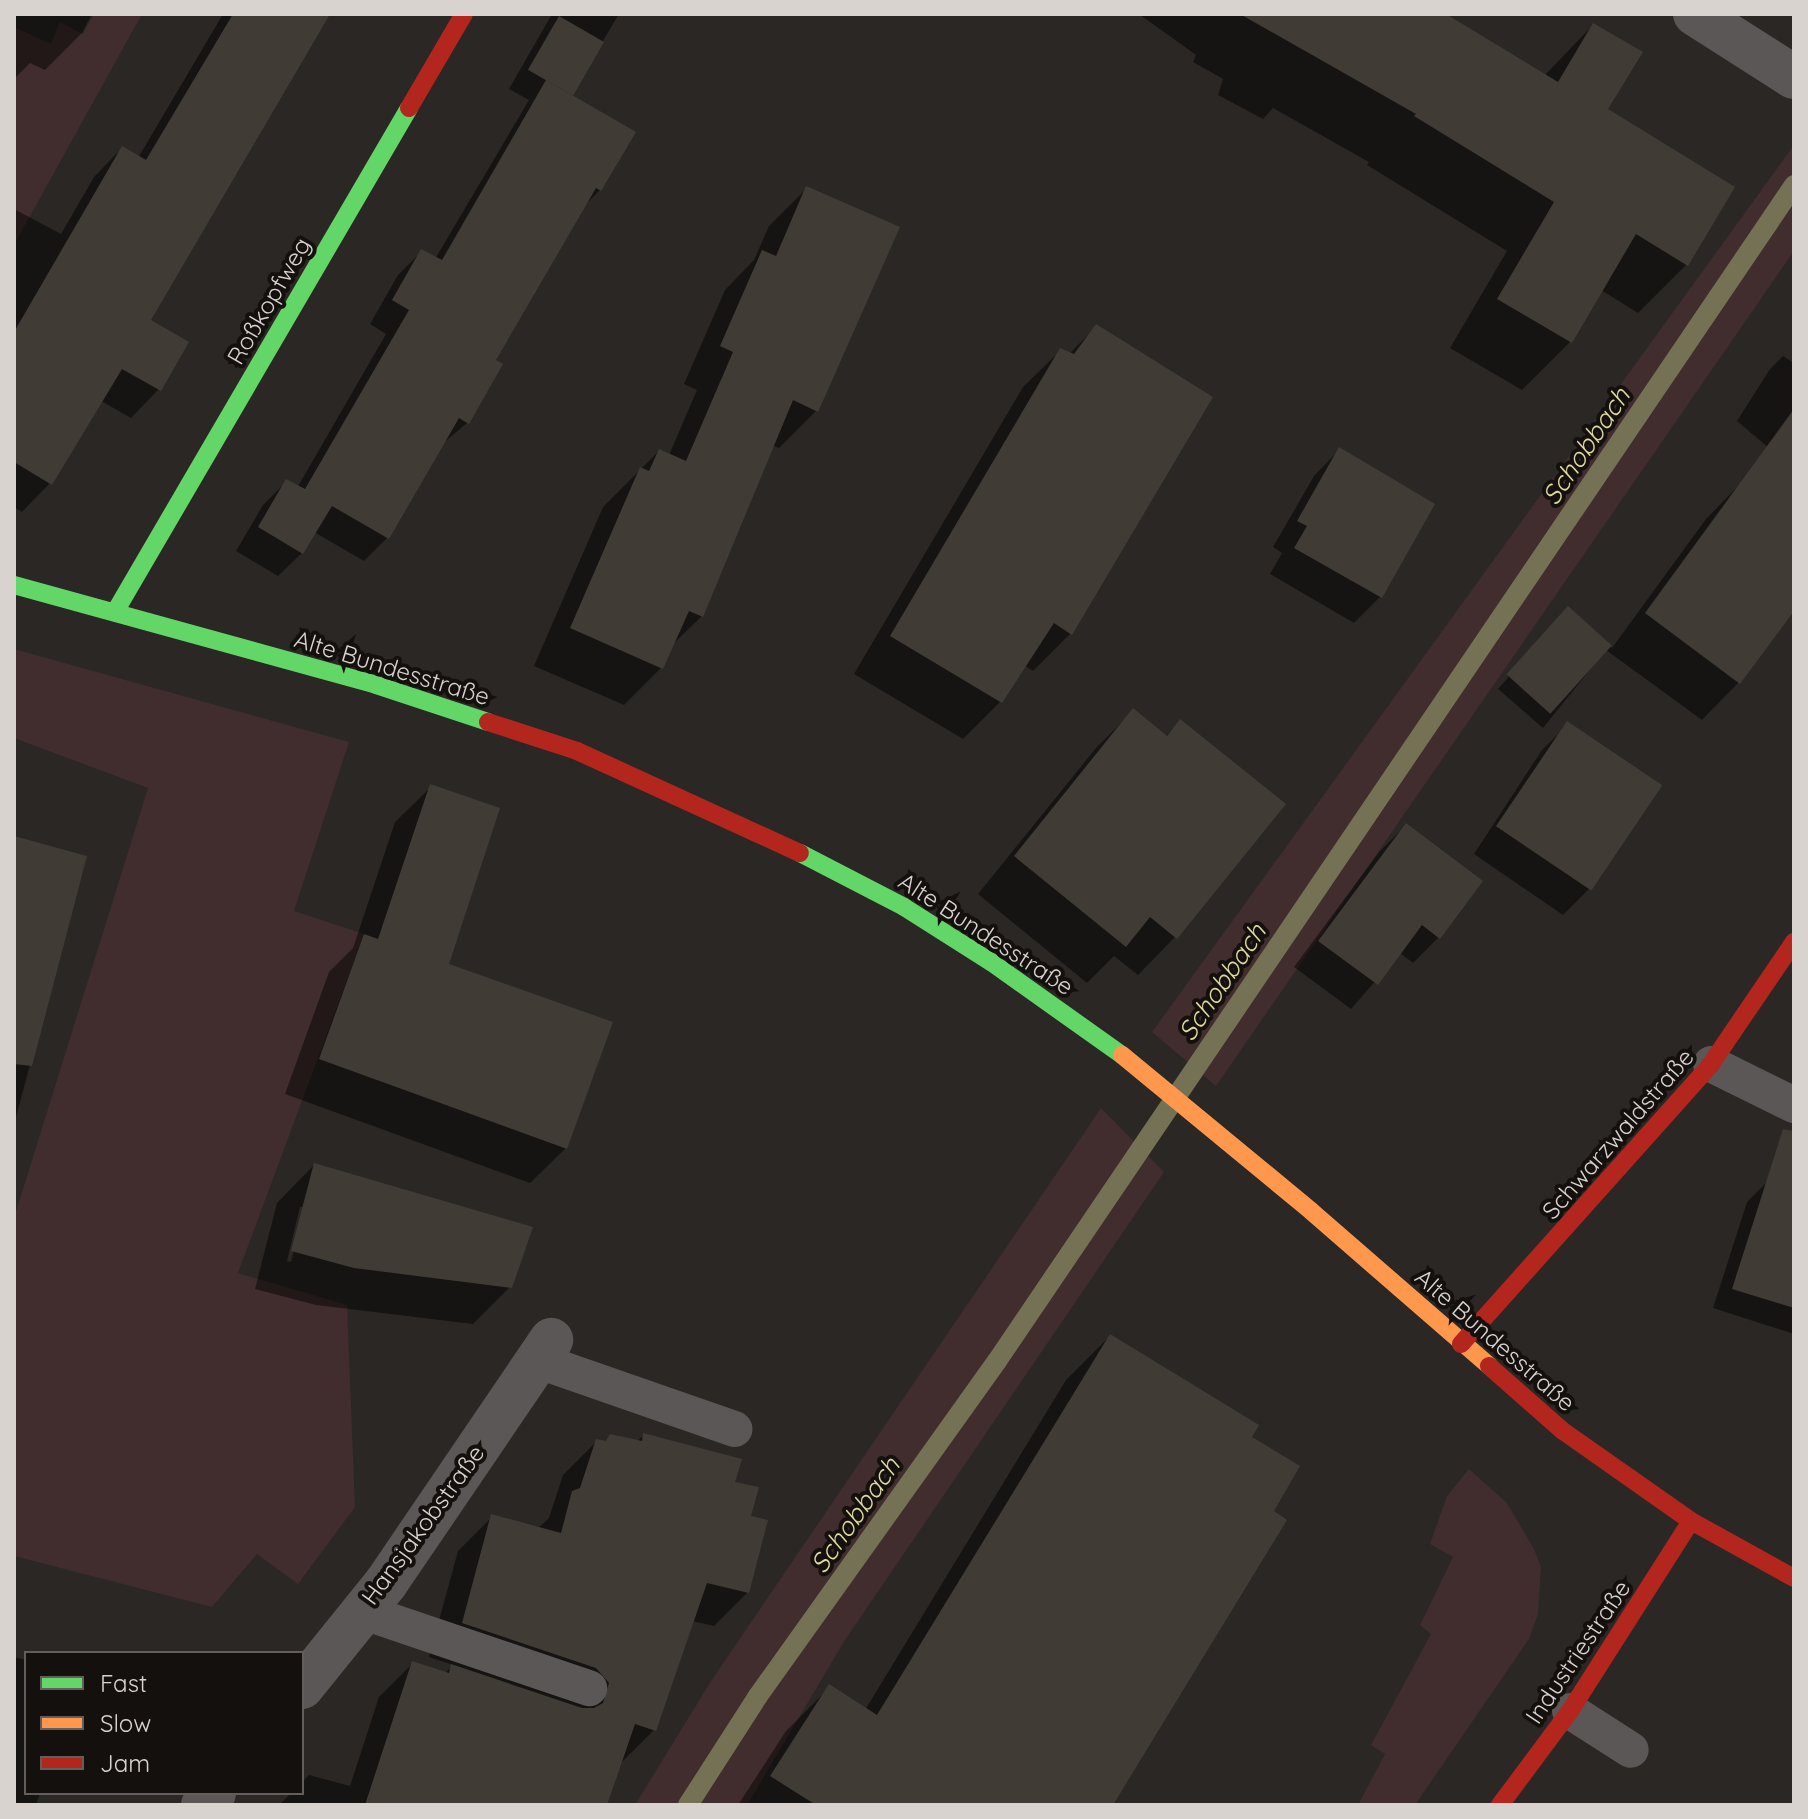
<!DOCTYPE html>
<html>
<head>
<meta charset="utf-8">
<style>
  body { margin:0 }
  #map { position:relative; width:1808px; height:1819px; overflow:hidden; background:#2a2724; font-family:Quicksand,sans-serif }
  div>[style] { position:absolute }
  .green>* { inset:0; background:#412d2e }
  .shadow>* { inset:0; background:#0007 }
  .stream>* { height:20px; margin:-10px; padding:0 10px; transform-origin:10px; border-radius:10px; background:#747155 }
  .building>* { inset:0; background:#403c35; transform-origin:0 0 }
  .lane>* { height:36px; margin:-18px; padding:0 18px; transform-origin:18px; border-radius:18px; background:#5a5756 }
  .street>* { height:44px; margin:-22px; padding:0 22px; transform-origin:22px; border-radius:22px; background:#5a5756 }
  .fast>* { height:18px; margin:-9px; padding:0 9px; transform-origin:9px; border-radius:9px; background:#63d668 }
  .slow>* { height:18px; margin:-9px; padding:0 9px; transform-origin:9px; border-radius:9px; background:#ff974d }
  .jam>* { height:18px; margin:-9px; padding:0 9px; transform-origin:9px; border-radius:9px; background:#b3261e }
  span { translate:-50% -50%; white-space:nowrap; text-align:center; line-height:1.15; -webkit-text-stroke:8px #14100d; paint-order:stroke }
  .street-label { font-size:24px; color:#d9d3d0 }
  .water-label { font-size:26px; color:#dfd9a1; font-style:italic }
  .frame { position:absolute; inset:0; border:16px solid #d9d3d0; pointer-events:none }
  .legend { position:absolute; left:24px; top:1651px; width:280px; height:144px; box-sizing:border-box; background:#14100d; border:2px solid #635e5b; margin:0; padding:10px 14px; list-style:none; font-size:24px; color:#d9d3d0 }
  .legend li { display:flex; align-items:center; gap:16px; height:40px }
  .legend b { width:40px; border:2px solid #635e5b }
</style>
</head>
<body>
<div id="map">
  <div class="green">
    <i style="clip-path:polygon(94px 14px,142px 14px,14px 245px,14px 27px,51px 44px,60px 22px,83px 34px)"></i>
    <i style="clip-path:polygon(1794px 145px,1794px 251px,1216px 1086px,1152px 1032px)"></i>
    <i style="clip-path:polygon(14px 649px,349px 742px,294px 911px,364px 934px,238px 1273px,347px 1305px,355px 1507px,298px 1584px,257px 1554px,212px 1607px,14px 1556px,14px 1218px,148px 788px,14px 738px)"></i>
    <i style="clip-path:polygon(1101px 1108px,1164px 1172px,845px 1640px,747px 1805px,635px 1805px,711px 1681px)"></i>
    <i style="clip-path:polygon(1469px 1469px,1507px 1503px,1534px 1549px,1541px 1567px,1538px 1614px,1529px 1639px,1415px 1805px,1358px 1805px,1385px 1754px,1371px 1745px,1431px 1634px,1420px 1625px,1453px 1557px,1430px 1544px,1447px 1496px)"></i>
  </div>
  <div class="shadow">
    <i style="clip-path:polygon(14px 14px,92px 14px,82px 33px,45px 70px,30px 63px,14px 79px)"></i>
    <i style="clip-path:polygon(223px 14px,311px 14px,149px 320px,159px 389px,131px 418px,101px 401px,50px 483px,22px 512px,14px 507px,14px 209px,61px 234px,94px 177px,122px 148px,138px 158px)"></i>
    <i style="clip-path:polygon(552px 14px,619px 14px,570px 96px,600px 190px,583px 207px,493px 361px,467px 423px,441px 445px,387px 538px,364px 561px,314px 532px,302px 553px,278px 576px,236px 551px,263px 505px,286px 482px,297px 488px,386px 334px,370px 324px,398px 275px,422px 251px,435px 259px,529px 100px,509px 89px)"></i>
    <i style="clip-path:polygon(1139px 14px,1444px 14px,1544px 76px,1593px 25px,1605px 110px,1686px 265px,1638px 313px,1601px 290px,1570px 342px,1522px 390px,1450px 348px,1507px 251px,1367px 165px,1369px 162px,1273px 108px,1263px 119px,1218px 95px,1223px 79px,1193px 62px,1196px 55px)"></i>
    <i style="clip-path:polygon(807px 188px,817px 410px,779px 448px,772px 445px,702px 616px,671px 646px,661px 668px,624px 705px,534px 666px,603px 507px,659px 451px,669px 455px,697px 390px,684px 384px,725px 290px,754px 260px,769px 226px)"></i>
    <i style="clip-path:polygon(1097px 326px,1070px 634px,1033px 671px,1024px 665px,1000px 702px,963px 739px,854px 674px,1023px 387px,1061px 350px,1069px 354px)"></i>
    <i style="clip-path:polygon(1783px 356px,1794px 363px,1794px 452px,1784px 461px,1737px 421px,1770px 369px)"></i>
    <i style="clip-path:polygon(1339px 450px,1433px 505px,1380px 597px,1354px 623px,1270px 574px,1282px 553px,1273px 547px,1314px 476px)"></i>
    <i style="clip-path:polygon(1743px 481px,1794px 519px,1794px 608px,1739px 682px,1702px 720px,1606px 650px,1543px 728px,1498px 689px,1568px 608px,1612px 648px,1706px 519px)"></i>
    <i style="clip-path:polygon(1133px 711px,1165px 737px,1180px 721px,1175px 937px,1138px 975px,1114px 956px,1087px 983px,978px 894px,1096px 748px)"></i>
    <i style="clip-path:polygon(1568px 724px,1659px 787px,1589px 889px,1563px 915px,1474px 854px,1542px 750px)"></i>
    <i style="clip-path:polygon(431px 787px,447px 965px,566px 1148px,530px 1183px,285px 1094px,329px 972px,353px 948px,395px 822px)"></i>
    <i style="clip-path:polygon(1406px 825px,1439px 937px,1413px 963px,1400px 953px,1351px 1009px,1294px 967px,1380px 851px)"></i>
    <i style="clip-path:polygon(14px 838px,85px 857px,14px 1125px)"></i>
    <i style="clip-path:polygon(evenodd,314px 1165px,510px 1287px,473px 1324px,316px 1305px,255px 1289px,277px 1203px,314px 1165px,300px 1207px,305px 1207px,291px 1262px,287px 1261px,300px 1207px)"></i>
    <i style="clip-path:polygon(1767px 1182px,1794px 1191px,1794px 1334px,1713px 1308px,1747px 1202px)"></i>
    <i style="clip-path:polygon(1110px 1336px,1250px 1437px,1271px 1511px,1111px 1805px,738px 1805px,786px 1731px,830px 1687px,865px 1710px,1066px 1380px)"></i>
    <i style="clip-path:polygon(644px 1435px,732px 1483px,748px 1517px,748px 1592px,714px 1626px,692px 1621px,654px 1730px,620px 1764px,600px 1805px,279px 1805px,291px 1793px,302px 1793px,302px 1782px,309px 1775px,350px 1786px,379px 1697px,413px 1663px,444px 1674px,453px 1665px,429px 1657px,458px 1551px,492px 1517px,539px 1527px,549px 1518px,563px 1475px,597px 1441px,636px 1442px)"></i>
    <i style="clip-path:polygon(14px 1657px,26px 1660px,26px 1793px,40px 1793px,36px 1805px,14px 1805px)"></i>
  </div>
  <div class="stream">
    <i style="left:688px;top:1805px;width:130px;rotate:-57.3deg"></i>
    <i style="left:758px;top:1696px;width:412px;rotate:-54.5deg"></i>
    <i style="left:997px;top:1361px;width:1421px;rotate:-55.87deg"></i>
  </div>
  <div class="building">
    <i style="clip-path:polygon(233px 14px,330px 14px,151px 320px,189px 342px,161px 391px,122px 369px,52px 485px,14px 462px,14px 332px,122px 146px,146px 160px)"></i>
    <i style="clip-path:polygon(1240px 14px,1446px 14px,1558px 82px,1593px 23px,1643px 52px,1608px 109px,1735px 187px,1688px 266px,1636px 234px,1572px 343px,1497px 299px,1554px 202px,1414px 116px,1416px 114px)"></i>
    <i style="left:559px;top:16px;width:52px;height:62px;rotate:30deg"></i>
    <i style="clip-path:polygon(546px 80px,636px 132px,601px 191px,596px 188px,496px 360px,503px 364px,469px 424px,459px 418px,389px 539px,332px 506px,303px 554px,258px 527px,286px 479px,305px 489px,409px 310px,392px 300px,421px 249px,442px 260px)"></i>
    <i style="clip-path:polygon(806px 186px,900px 227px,818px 412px,793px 400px,703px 617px,689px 611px,663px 669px,570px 628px,640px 467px,649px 471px,659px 449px,686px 461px,733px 352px,720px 346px,762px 250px,776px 256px)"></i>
    <i style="clip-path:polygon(1096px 324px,1213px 397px,1072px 635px,1054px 623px,1002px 703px,890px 636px,1060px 348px,1074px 354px)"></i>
    <i style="clip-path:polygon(1794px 409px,1794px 611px,1740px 684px,1645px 613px)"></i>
    <i style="clip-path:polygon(1339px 447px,1435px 504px,1382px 598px,1294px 548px,1307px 526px,1297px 521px)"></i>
    <i style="left:1568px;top:606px;width:59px;height:92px;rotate:42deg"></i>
    <i style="clip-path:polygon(1133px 708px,1167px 736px,1180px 719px,1286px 804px,1177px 939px,1150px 917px,1126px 947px,1014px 856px)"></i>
    <i style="left:1567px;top:721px;width:115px;height:127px;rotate:34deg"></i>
    <i style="clip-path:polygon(430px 784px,500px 808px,449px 964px,613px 1022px,567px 1149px,319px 1059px,364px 934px,378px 939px)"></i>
    <i style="clip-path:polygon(1406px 823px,1483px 881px,1440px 939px,1422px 925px,1378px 985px,1318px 941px)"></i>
    <i style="clip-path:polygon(14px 836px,87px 856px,32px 1066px,14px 1064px)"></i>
    <i style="clip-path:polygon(1783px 1129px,1794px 1131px,1794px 1308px,1732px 1289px)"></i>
    <i style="clip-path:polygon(314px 1163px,533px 1227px,512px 1288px,354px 1268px,291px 1251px)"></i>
    <i style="clip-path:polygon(1110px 1334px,1259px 1425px,1252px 1437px,1300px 1466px,1274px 1511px,1287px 1520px,1113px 1805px,816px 1805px,770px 1776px,829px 1684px,877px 1715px)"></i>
    <i style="clip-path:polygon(643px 1433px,742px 1459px,735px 1482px,759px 1487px,751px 1516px,768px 1520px,749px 1593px,707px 1583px,656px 1731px,635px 1724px,607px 1805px,365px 1805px,412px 1661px,449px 1673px,451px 1664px,582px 1708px,594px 1708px,603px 1703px,609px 1683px,596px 1668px,462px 1623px,491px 1514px,561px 1533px,572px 1491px,580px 1488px,596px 1439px,606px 1441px,610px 1434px,642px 1441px)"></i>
  </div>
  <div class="lane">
    <i style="left:1711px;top:1064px;width:93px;rotate:26.3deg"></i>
    <i style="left:539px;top:1361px;width:207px;rotate:19.2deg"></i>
    <i style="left:361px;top:1611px;width:241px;rotate:18.7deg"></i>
    <i style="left:1570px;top:1711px;width:72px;rotate:32.6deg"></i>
  </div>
  <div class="street">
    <i style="left:1695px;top:14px;width:117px;rotate:32.5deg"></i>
    <i style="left:302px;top:1687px;width:134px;rotate:-51.1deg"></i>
    <i style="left:386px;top:1583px;width:294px;rotate:-55.8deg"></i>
    <i style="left:203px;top:1805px;width:16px;rotate:-47deg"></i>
  </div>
  <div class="fast">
    <i style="left:14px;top:585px;width:376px;rotate:15.4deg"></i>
    <i style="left:376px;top:685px;width:118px;rotate:18.3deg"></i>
    <i style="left:115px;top:612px;width:583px;rotate:-59.74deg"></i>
    <i style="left:800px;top:853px;width:117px;rotate:27.4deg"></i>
    <i style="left:904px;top:907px;width:103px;rotate:32.3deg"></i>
    <i style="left:991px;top:962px;width:161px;rotate:35.4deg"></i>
  </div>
  <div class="slow">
    <i style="left:1122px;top:1055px;width:245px;rotate:39.5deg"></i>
    <i style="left:1311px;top:1211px;width:236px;rotate:41deg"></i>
  </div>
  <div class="jam">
    <i style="left:409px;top:108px;width:109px;rotate:-59.7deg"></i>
    <i style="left:488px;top:722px;width:94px;rotate:18deg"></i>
    <i style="left:577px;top:751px;width:245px;rotate:24.6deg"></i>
    <i style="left:1461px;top:1344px;width:375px;rotate:-48.2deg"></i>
    <i style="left:1711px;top:1064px;width:148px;rotate:-55.8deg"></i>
    <i style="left:1489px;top:1366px;width:98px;rotate:41.3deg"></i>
    <i style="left:1563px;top:1431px;width:156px;rotate:35.1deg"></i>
    <i style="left:1691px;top:1521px;width:118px;rotate:29deg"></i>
    <i style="left:1500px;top:1805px;width:117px;rotate:-53.3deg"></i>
    <i style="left:1570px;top:1711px;width:225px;rotate:-57.5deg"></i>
  </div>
  <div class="street-label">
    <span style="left:269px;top:301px;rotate:-60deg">Roßkopfweg</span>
    <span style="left:392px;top:668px;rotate:17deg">Alte Bundesstraße</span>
    <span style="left:986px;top:934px;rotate:33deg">Alte Bundesstraße</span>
    <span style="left:1618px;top:1134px;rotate:-49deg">Schwarzwaldstraße</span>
    <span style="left:1495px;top:1340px;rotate:41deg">Alte Bundesstraße</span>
    <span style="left:423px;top:1525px;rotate:-54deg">Hansjakobstraße</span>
    <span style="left:1578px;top:1652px;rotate:-56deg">Industriestraße</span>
  </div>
  <div class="water-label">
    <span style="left:1586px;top:446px;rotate:-56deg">Schobbach</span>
    <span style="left:1222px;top:982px;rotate:-56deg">Schobbach</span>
    <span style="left:855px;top:1515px;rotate:-55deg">Schobbach</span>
  </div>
  <div class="frame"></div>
  <ul class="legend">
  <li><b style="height:10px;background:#63d668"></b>Fast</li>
  <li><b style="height:10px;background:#ff974d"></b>Slow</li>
  <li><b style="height:10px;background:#b3261e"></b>Jam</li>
  </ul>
</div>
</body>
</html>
